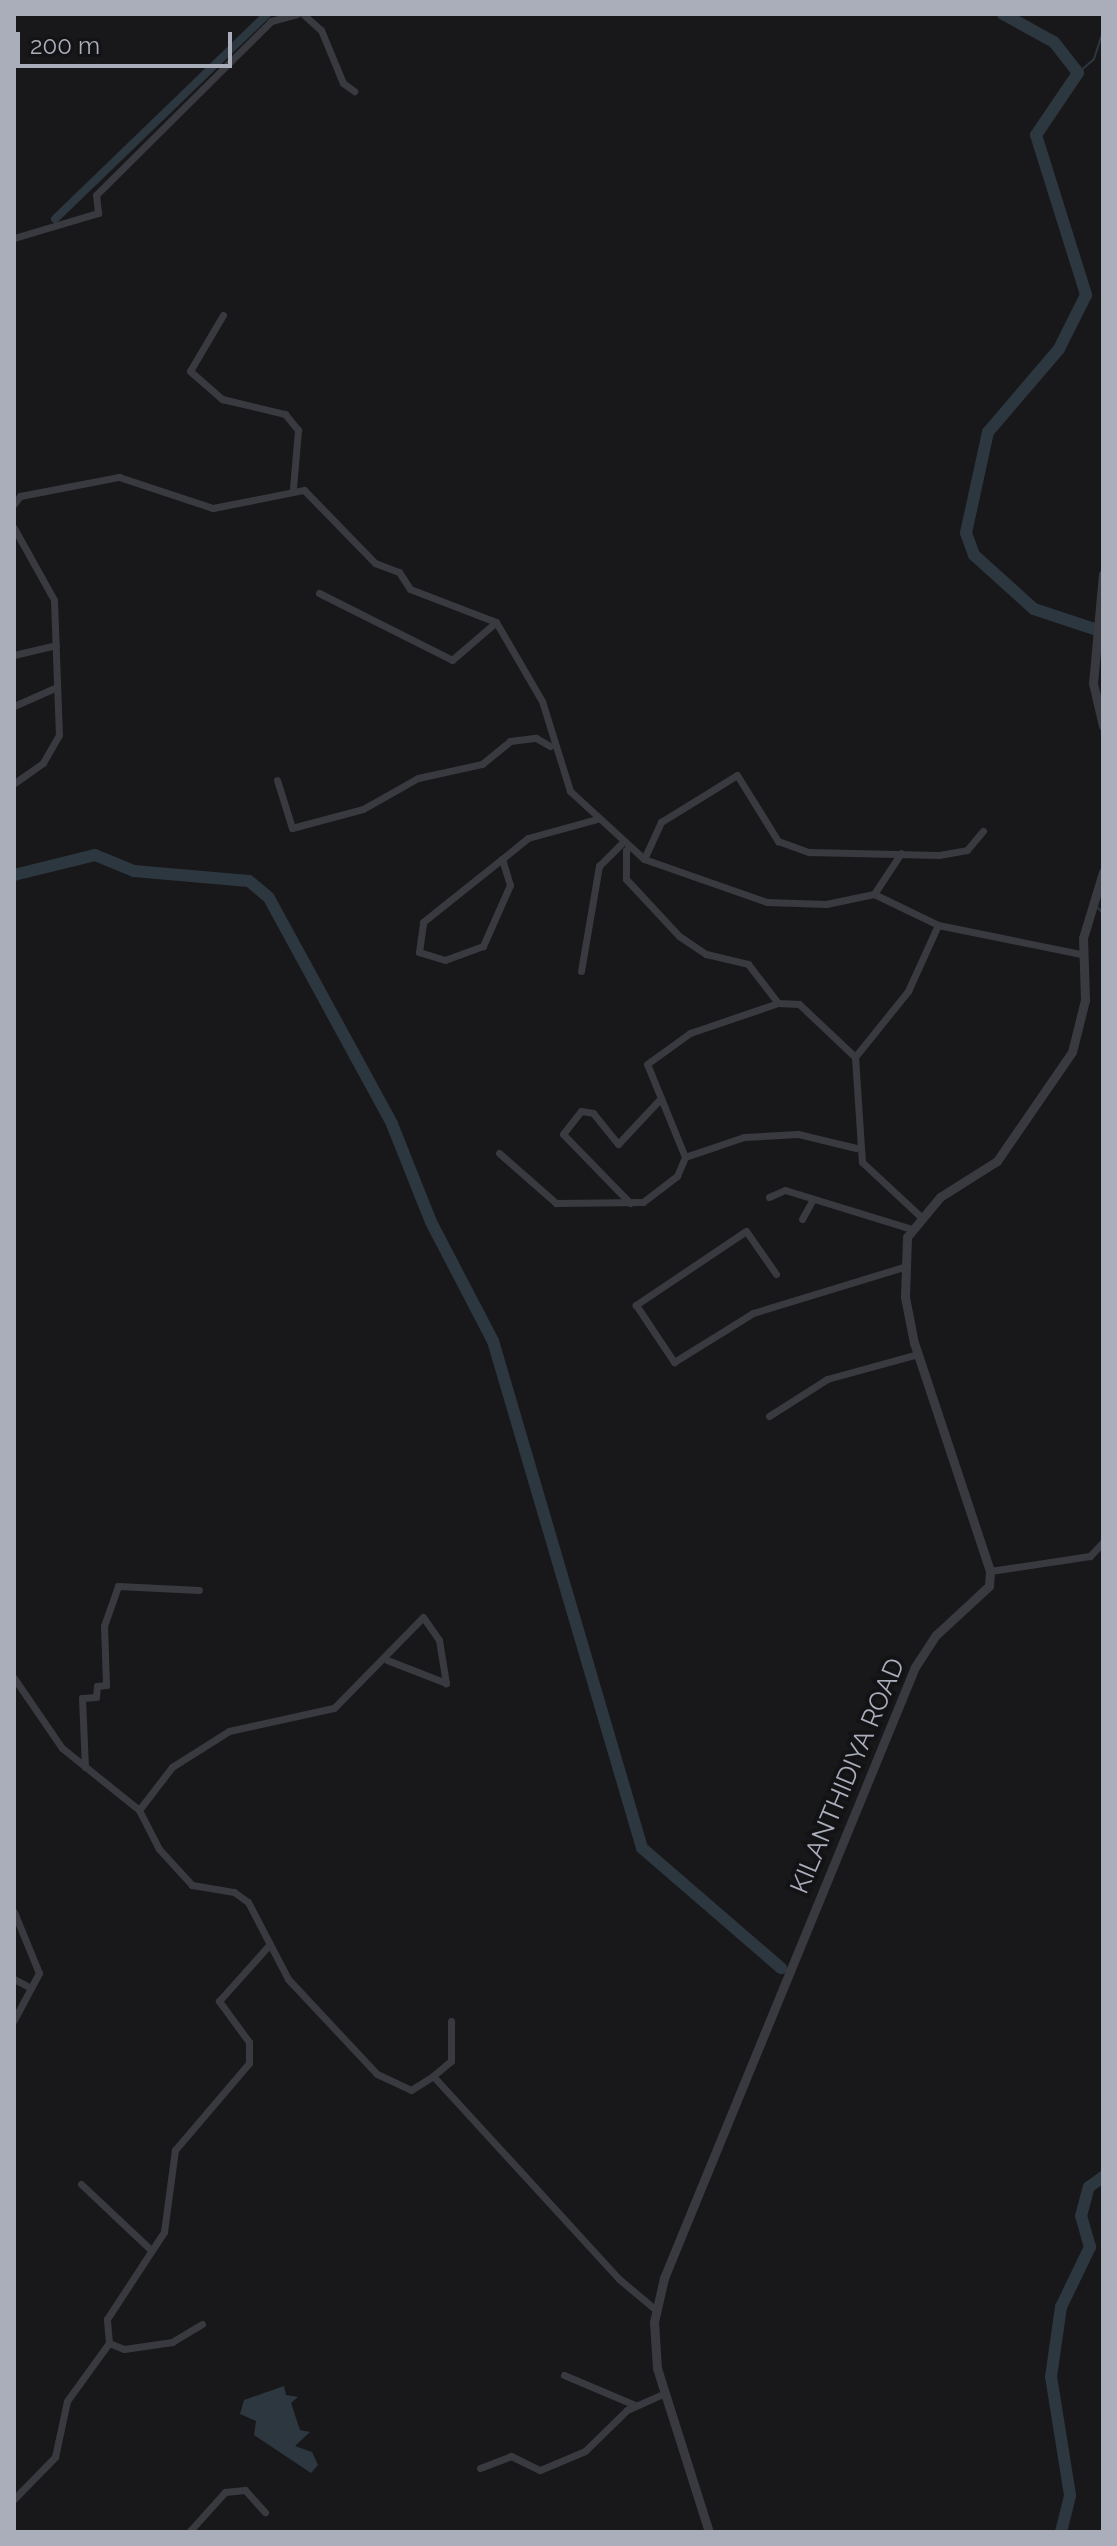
<!DOCTYPE html>
<html>
<head>
<meta charset="utf-8">
<style>
  body { margin:0 }
  #map { position:relative; width:1117px; height:2546px; overflow:hidden; background:#18181b; font-family:Raleway,sans-serif }
  div>[style] { position:absolute }
  .water>* { inset:0; background:#2d3740 }
  .stream>* { height:2px; margin:-1px; padding:0 1px; transform-origin:1px; border-radius:1px; background:#2d3740 }
  .canal>* { height:8px; margin:-4px; padding:0 4px; transform-origin:4px; border-radius:4px; background:#2d3740 }
  .river>* { height:12px; margin:-6px; padding:0 6px; transform-origin:6px; border-radius:6px; background:#2d3740 }
  .minor>* { height:7px; margin:-3.5px; padding:0 3.5px; transform-origin:3.5px; border-radius:3.5px; background:#393a40 }
  .tertiary>* { height:9px; margin:-4.5px; padding:0 4.5px; transform-origin:4.5px; border-radius:4.5px; background:#393a40 }
  span { translate:-50% -50%; white-space:nowrap; text-align:center; line-height:1.15; -webkit-text-stroke:8px #131316; paint-order:stroke }
  .street-label { font-size:26px; color:#aaaebb }
  .frame { position:absolute; inset:0; border:16px solid #aaaebb; pointer-events:none }
  .scale { position:absolute; left:16px; top:32px; width:216px; height:36px; box-sizing:border-box; border:4px solid #aaaebb; border-top:0; padding-left:10px; font-size:24px; line-height:28px; white-space:nowrap; color:#aaaebb; -webkit-text-stroke:6px #131316; paint-order:stroke }
</style>
</head>
<body>
<div id="map">
  <div class="water">
    <i style="clip-path:polygon(284px 2386px,286px 2395px,298px 2397px,291px 2403px,300px 2430px,310px 2432px,295px 2446px,312px 2452px,318px 2465px,311px 2473px,254px 2435px,256px 2421px,240px 2414px,244px 2400px)"></i>
  </div>
  <div class="stream">
    <i style="left:1078px;top:73px;width:21px;rotate:-41deg"></i>
    <i style="left:1094px;top:59px;width:29px;rotate:-72deg"></i>
    <i style="left:1098px;top:908px;width:7px;rotate:45deg"></i>
  </div>
  <div class="canal">
    <i style="left:55px;top:219px;width:295px;rotate:-44deg"></i>
  </div>
  <div class="river">
    <i style="left:1003px;top:14px;width:58px;rotate:28.8deg"></i>
    <i style="left:1054px;top:42px;width:39px;rotate:52deg"></i>
    <i style="left:1078px;top:73px;width:75px;rotate:124.1deg"></i>
    <i style="left:1036px;top:135px;width:168px;rotate:72.6deg"></i>
    <i style="left:1086px;top:295px;width:60px;rotate:116.6deg"></i>
    <i style="left:1059px;top:349px;width:109px;rotate:130.5deg"></i>
    <i style="left:988px;top:432px;width:103px;rotate:102.3deg"></i>
    <i style="left:966px;top:533px;width:23px;rotate:70deg"></i>
    <i style="left:974px;top:555px;width:81px;rotate:42deg"></i>
    <i style="left:1034px;top:609px;width:73px;rotate:18.4deg"></i>
    <i style="left:14px;top:875px;width:83px;rotate:-13.9deg"></i>
    <i style="left:95px;top:855px;width:42px;rotate:22.3deg"></i>
    <i style="left:134px;top:871px;width:115px;rotate:5deg"></i>
    <i style="left:249px;top:881px;width:26px;rotate:40deg"></i>
    <i style="left:269px;top:898px;width:257px;rotate:61.4deg"></i>
    <i style="left:392px;top:1124px;width:105px;rotate:68.3deg"></i>
    <i style="left:431px;top:1222px;width:134px;rotate:62.5deg"></i>
    <i style="left:493px;top:1341px;width:528px;rotate:73.62deg"></i>
    <i style="left:642px;top:1848px;width:184px;rotate:40.8deg"></i>
    <i style="left:1061px;top:2532px;width:38px;rotate:-76deg"></i>
    <i style="left:1070px;top:2495px;width:120px;rotate:-99.1deg"></i>
    <i style="left:1051px;top:2377px;width:71px;rotate:-81.9deg"></i>
    <i style="left:1061px;top:2307px;width:67px;rotate:-64.2deg"></i>
    <i style="left:1090px;top:2247px;width:32px;rotate:-106deg"></i>
    <i style="left:1081px;top:2216px;width:30px;rotate:-75deg"></i>
    <i style="left:1089px;top:2187px;width:17px;rotate:-36deg"></i>
  </div>
  <div class="minor">
    <i style="left:303px;top:14px;width:24px;rotate:42deg"></i>
    <i style="left:321px;top:30px;width:57px;rotate:67.5deg"></i>
    <i style="left:343px;top:83px;width:14px;rotate:36deg"></i>
    <i style="left:14px;top:238px;width:88px;rotate:-16.6deg"></i>
    <i style="left:98px;top:213px;width:18px;rotate:-96deg"></i>
    <i style="left:96px;top:195px;width:247px;rotate:-44.8deg"></i>
    <i style="left:271px;top:21px;width:27px;rotate:-15deg"></i>
    <i style="left:223px;top:315px;width:65px;rotate:120.5deg"></i>
    <i style="left:190px;top:371px;width:43px;rotate:41.2deg"></i>
    <i style="left:222px;top:399px;width:65px;rotate:13.4deg"></i>
    <i style="left:285px;top:414px;width:21px;rotate:51deg"></i>
    <i style="left:298px;top:430px;width:58px;rotate:94.9deg"></i>
    <i style="left:14px;top:504px;width:10px;rotate:-53deg"></i>
    <i style="left:20px;top:496px;width:101px;rotate:-10.9deg"></i>
    <i style="left:119px;top:477px;width:99px;rotate:18.3deg"></i>
    <i style="left:213px;top:508px;width:93px;rotate:-11.2deg"></i>
    <i style="left:304px;top:490px;width:102px;rotate:45.8deg"></i>
    <i style="left:375px;top:563px;width:26px;rotate:21deg"></i>
    <i style="left:399px;top:572px;width:20px;rotate:57deg"></i>
    <i style="left:410px;top:589px;width:92px;rotate:21deg"></i>
    <i style="left:496px;top:622px;width:91px;rotate:59.8deg"></i>
    <i style="left:542px;top:701px;width:94px;rotate:72.7deg"></i>
    <i style="left:570px;top:791px;width:100px;rotate:42.6deg"></i>
    <i style="left:644px;top:859px;width:41px;rotate:-65.3deg"></i>
    <i style="left:661px;top:822px;width:89px;rotate:-31.7deg"></i>
    <i style="left:737px;top:775px;width:78px;rotate:58.2deg"></i>
    <i style="left:778px;top:841px;width:33px;rotate:20deg"></i>
    <i style="left:809px;top:852px;width:130px;rotate:1.3deg"></i>
    <i style="left:939px;top:855px;width:28px;rotate:-10deg"></i>
    <i style="left:967px;top:850px;width:25px;rotate:-50deg"></i>
    <i style="left:14px;top:528px;width:82px;rotate:60.9deg"></i>
    <i style="left:54px;top:600px;width:135px;rotate:87.9deg"></i>
    <i style="left:59px;top:735px;width:32px;rotate:120deg"></i>
    <i style="left:43px;top:763px;width:35px;rotate:145deg"></i>
    <i style="left:319px;top:593px;width:149px;rotate:26.7deg"></i>
    <i style="left:452px;top:660px;width:58px;rotate:-40.8deg"></i>
    <i style="left:14px;top:655px;width:43px;rotate:-13.4deg"></i>
    <i style="left:14px;top:706px;width:47px;rotate:-23.8deg"></i>
    <i style="left:277px;top:780px;width:50px;rotate:72.6deg"></i>
    <i style="left:292px;top:828px;width:73px;rotate:-15deg"></i>
    <i style="left:363px;top:809px;width:63px;rotate:-29.4deg"></i>
    <i style="left:418px;top:778px;width:66px;rotate:-12.3deg"></i>
    <i style="left:482px;top:764px;width:36px;rotate:-39deg"></i>
    <i style="left:510px;top:741px;width:26px;rotate:-7deg"></i>
    <i style="left:536px;top:738px;width:16px;rotate:30deg"></i>
    <i style="left:626px;top:850px;width:29px;rotate:90deg"></i>
    <i style="left:626px;top:879px;width:78px;rotate:47.1deg"></i>
    <i style="left:679px;top:936px;width:32px;rotate:34deg"></i>
    <i style="left:706px;top:954px;width:43px;rotate:13.4deg"></i>
    <i style="left:748px;top:964px;width:49px;rotate:52.4deg"></i>
    <i style="left:502px;top:859px;width:27px;rotate:73deg"></i>
    <i style="left:510px;top:885px;width:67px;rotate:113.9deg"></i>
    <i style="left:483px;top:946px;width:40px;rotate:159.8deg"></i>
    <i style="left:445px;top:960px;width:27px;rotate:-163deg"></i>
    <i style="left:419px;top:952px;width:30px;rotate:-82deg"></i>
    <i style="left:423px;top:922px;width:101px;rotate:-38.6deg"></i>
    <i style="left:502px;top:859px;width:33px;rotate:-39deg"></i>
    <i style="left:528px;top:838px;width:72px;rotate:-15.4deg"></i>
    <i style="left:644px;top:859px;width:130px;rotate:19.3deg"></i>
    <i style="left:767px;top:902px;width:59px;rotate:1.9deg"></i>
    <i style="left:826px;top:904px;width:49px;rotate:-11.8deg"></i>
    <i style="left:874px;top:894px;width:49px;rotate:-56.6deg"></i>
    <i style="left:874px;top:894px;width:71px;rotate:25.8deg"></i>
    <i style="left:938px;top:925px;width:145px;rotate:11.5deg"></i>
    <i style="left:581px;top:971px;width:107px;rotate:-80.3deg"></i>
    <i style="left:599px;top:866px;width:31px;rotate:-45deg"></i>
    <i style="left:855px;top:1057px;width:85px;rotate:-51.2deg"></i>
    <i style="left:908px;top:991px;width:72px;rotate:-65.6deg"></i>
    <i style="left:856px;top:1148px;width:60px;rotate:-166.4deg"></i>
    <i style="left:798px;top:1134px;width:54px;rotate:176.8deg"></i>
    <i style="left:744px;top:1137px;width:62px;rotate:161.3deg"></i>
    <i style="left:685px;top:1157px;width:100px;rotate:-112.2deg"></i>
    <i style="left:647px;top:1064px;width:53px;rotate:-35.8deg"></i>
    <i style="left:690px;top:1033px;width:93px;rotate:-18.8deg"></i>
    <i style="left:778px;top:1003px;width:21px;rotate:3deg"></i>
    <i style="left:799px;top:1004px;width:77px;rotate:43.4deg"></i>
    <i style="left:855px;top:1057px;width:105px;rotate:86.2deg"></i>
    <i style="left:862px;top:1162px;width:79px;rotate:43deg"></i>
    <i style="left:499px;top:1153px;width:76px;rotate:41.3deg"></i>
    <i style="left:556px;top:1203px;width:87px;rotate:-0.7deg"></i>
    <i style="left:643px;top:1202px;width:43px;rotate:-37.4deg"></i>
    <i style="left:677px;top:1176px;width:21px;rotate:-67deg"></i>
    <i style="left:769px;top:1197px;width:17px;rotate:-24deg"></i>
    <i style="left:785px;top:1190px;width:133px;rotate:17.1deg"></i>
    <i style="left:630px;top:1203px;width:96px;rotate:-134.2deg"></i>
    <i style="left:563px;top:1134px;width:29px;rotate:-52deg"></i>
    <i style="left:581px;top:1111px;width:12px;rotate:9deg"></i>
    <i style="left:593px;top:1113px;width:40px;rotate:51deg"></i>
    <i style="left:618px;top:1144px;width:63px;rotate:-46.9deg"></i>
    <i style="left:802px;top:1219px;width:21px;rotate:-61deg"></i>
    <i style="left:776px;top:1274px;width:52px;rotate:-124.9deg"></i>
    <i style="left:746px;top:1231px;width:133px;rotate:146.1deg"></i>
    <i style="left:636px;top:1305px;width:69px;rotate:56.3deg"></i>
    <i style="left:674px;top:1362px;width:93px;rotate:-31.8deg"></i>
    <i style="left:753px;top:1313px;width:157px;rotate:-17deg"></i>
    <i style="left:769px;top:1416px;width:69px;rotate:-32.5deg"></i>
    <i style="left:827px;top:1379px;width:94px;rotate:-15.4deg"></i>
    <i style="left:990px;top:1571px;width:101px;rotate:-8.5deg"></i>
    <i style="left:1090px;top:1556px;width:19px;rotate:-47deg"></i>
    <i style="left:14px;top:1678px;width:85px;rotate:55.6deg"></i>
    <i style="left:62px;top:1748px;width:99px;rotate:38.8deg"></i>
    <i style="left:139px;top:1810px;width:44px;rotate:62.9deg"></i>
    <i style="left:159px;top:1849px;width:49px;rotate:47.5deg"></i>
    <i style="left:192px;top:1885px;width:43px;rotate:9.5deg"></i>
    <i style="left:234px;top:1892px;width:17px;rotate:36deg"></i>
    <i style="left:248px;top:1902px;width:87px;rotate:62.5deg"></i>
    <i style="left:288px;top:1979px;width:130px;rotate:46.9deg"></i>
    <i style="left:377px;top:2074px;width:38px;rotate:25deg"></i>
    <i style="left:411px;top:2090px;width:26px;rotate:-32deg"></i>
    <i style="left:433px;top:2076px;width:23px;rotate:-40deg"></i>
    <i style="left:451px;top:2061px;width:40px;rotate:-90deg"></i>
    <i style="left:85px;top:1767px;width:69px;rotate:-92.5deg"></i>
    <i style="left:82px;top:1698px;width:14px;rotate:-4deg"></i>
    <i style="left:96px;top:1697px;width:11px;rotate:-85deg"></i>
    <i style="left:97px;top:1686px;width:9px;rotate:-6deg"></i>
    <i style="left:106px;top:1685px;width:59px;rotate:-91.9deg"></i>
    <i style="left:104px;top:1626px;width:42px;rotate:-70.7deg"></i>
    <i style="left:118px;top:1586px;width:81px;rotate:2.8deg"></i>
    <i style="left:139px;top:1810px;width:54px;rotate:-52.5deg"></i>
    <i style="left:172px;top:1767px;width:67px;rotate:-32.3deg"></i>
    <i style="left:229px;top:1731px;width:107px;rotate:-12.4deg"></i>
    <i style="left:334px;top:1708px;width:127px;rotate:-45.6deg"></i>
    <i style="left:423px;top:1617px;width:28px;rotate:55deg"></i>
    <i style="left:439px;top:1640px;width:44px;rotate:80.8deg"></i>
    <i style="left:446px;top:1683px;width:63px;rotate:-158.7deg"></i>
    <i style="left:14px;top:1912px;width:66px;rotate:67.7deg"></i>
    <i style="left:39px;top:1973px;width:17px;rotate:118deg"></i>
    <i style="left:31px;top:1988px;width:19px;rotate:-152deg"></i>
    <i style="left:14px;top:2020px;width:36px;rotate:-62deg"></i>
    <i style="left:433px;top:2076px;width:275px;rotate:47.5deg"></i>
    <i style="left:619px;top:2279px;width:48px;rotate:40deg"></i>
    <i style="left:81px;top:2184px;width:96px;rotate:43.3deg"></i>
    <i style="left:109px;top:2343px;width:16px;rotate:22deg"></i>
    <i style="left:124px;top:2349px;width:49px;rotate:-8.3deg"></i>
    <i style="left:172px;top:2342px;width:35px;rotate:-31deg"></i>
    <i style="left:564px;top:2375px;width:77px;rotate:22.9deg"></i>
    <i style="left:480px;top:2468px;width:33px;rotate:-21deg"></i>
    <i style="left:511px;top:2456px;width:32px;rotate:26deg"></i>
    <i style="left:540px;top:2470px;width:49px;rotate:-22.9deg"></i>
    <i style="left:585px;top:2451px;width:59px;rotate:-44.3deg"></i>
    <i style="left:627px;top:2410px;width:42px;rotate:-24.1deg"></i>
    <i style="left:14px;top:2499px;width:59px;rotate:-45.7deg"></i>
    <i style="left:55px;top:2457px;width:57px;rotate:-77.9deg"></i>
    <i style="left:67px;top:2401px;width:72px;rotate:-54.1deg"></i>
    <i style="left:109px;top:2343px;width:24px;rotate:-95deg"></i>
    <i style="left:107px;top:2319px;width:104px;rotate:-56.8deg"></i>
    <i style="left:164px;top:2232px;width:83px;rotate:-82.4deg"></i>
    <i style="left:175px;top:2150px;width:114px;rotate:-49.6deg"></i>
    <i style="left:249px;top:2063px;width:21px;rotate:-90deg"></i>
    <i style="left:249px;top:2042px;width:51px;rotate:-126.2deg"></i>
    <i style="left:219px;top:2001px;width:76px;rotate:-48.2deg"></i>
    <i style="left:189px;top:2532px;width:54px;rotate:-48deg"></i>
    <i style="left:225px;top:2492px;width:20px;rotate:-6deg"></i>
    <i style="left:245px;top:2490px;width:30px;rotate:48deg"></i>
  </div>
  <div class="tertiary">
    <i style="left:1103px;top:574px;width:109px;rotate:95.2deg"></i>
    <i style="left:1093px;top:683px;width:44px;rotate:76.9deg"></i>
    <i style="left:709px;top:2532px;width:172px;rotate:-107.6deg"></i>
    <i style="left:657px;top:2368px;width:46px;rotate:-93.7deg"></i>
    <i style="left:654px;top:2322px;width:45px;rotate:-77.2deg"></i>
    <i style="left:664px;top:2278px;width:661px;rotate:-67.67deg"></i>
    <i style="left:915px;top:1667px;width:38px;rotate:-57deg"></i>
    <i style="left:936px;top:1635px;width:72px;rotate:-42.8deg"></i>
    <i style="left:989px;top:1586px;width:15px;rotate:-86deg"></i>
    <i style="left:990px;top:1571px;width:240px;rotate:-108.4deg"></i>
    <i style="left:914px;top:1343px;width:47px;rotate:-101.1deg"></i>
    <i style="left:905px;top:1297px;width:60px;rotate:-88.1deg"></i>
    <i style="left:907px;top:1237px;width:52px;rotate:-50.5deg"></i>
    <i style="left:940px;top:1197px;width:67px;rotate:-32.3deg"></i>
    <i style="left:997px;top:1161px;width:132px;rotate:-55.5deg"></i>
    <i style="left:1072px;top:1052px;width:54px;rotate:-76deg"></i>
    <i style="left:1085px;top:1000px;width:62px;rotate:-91.8deg"></i>
    <i style="left:1083px;top:938px;width:69px;rotate:-73.1deg"></i>
  </div>
  <div class="street-label">
    <span style="left:848px;top:1776px;rotate:-67deg">KILANTHIDIYA ROAD</span>
  </div>
  <div class="frame"></div>
  <div class="scale">200 m</div>
</div>
</body>
</html>
